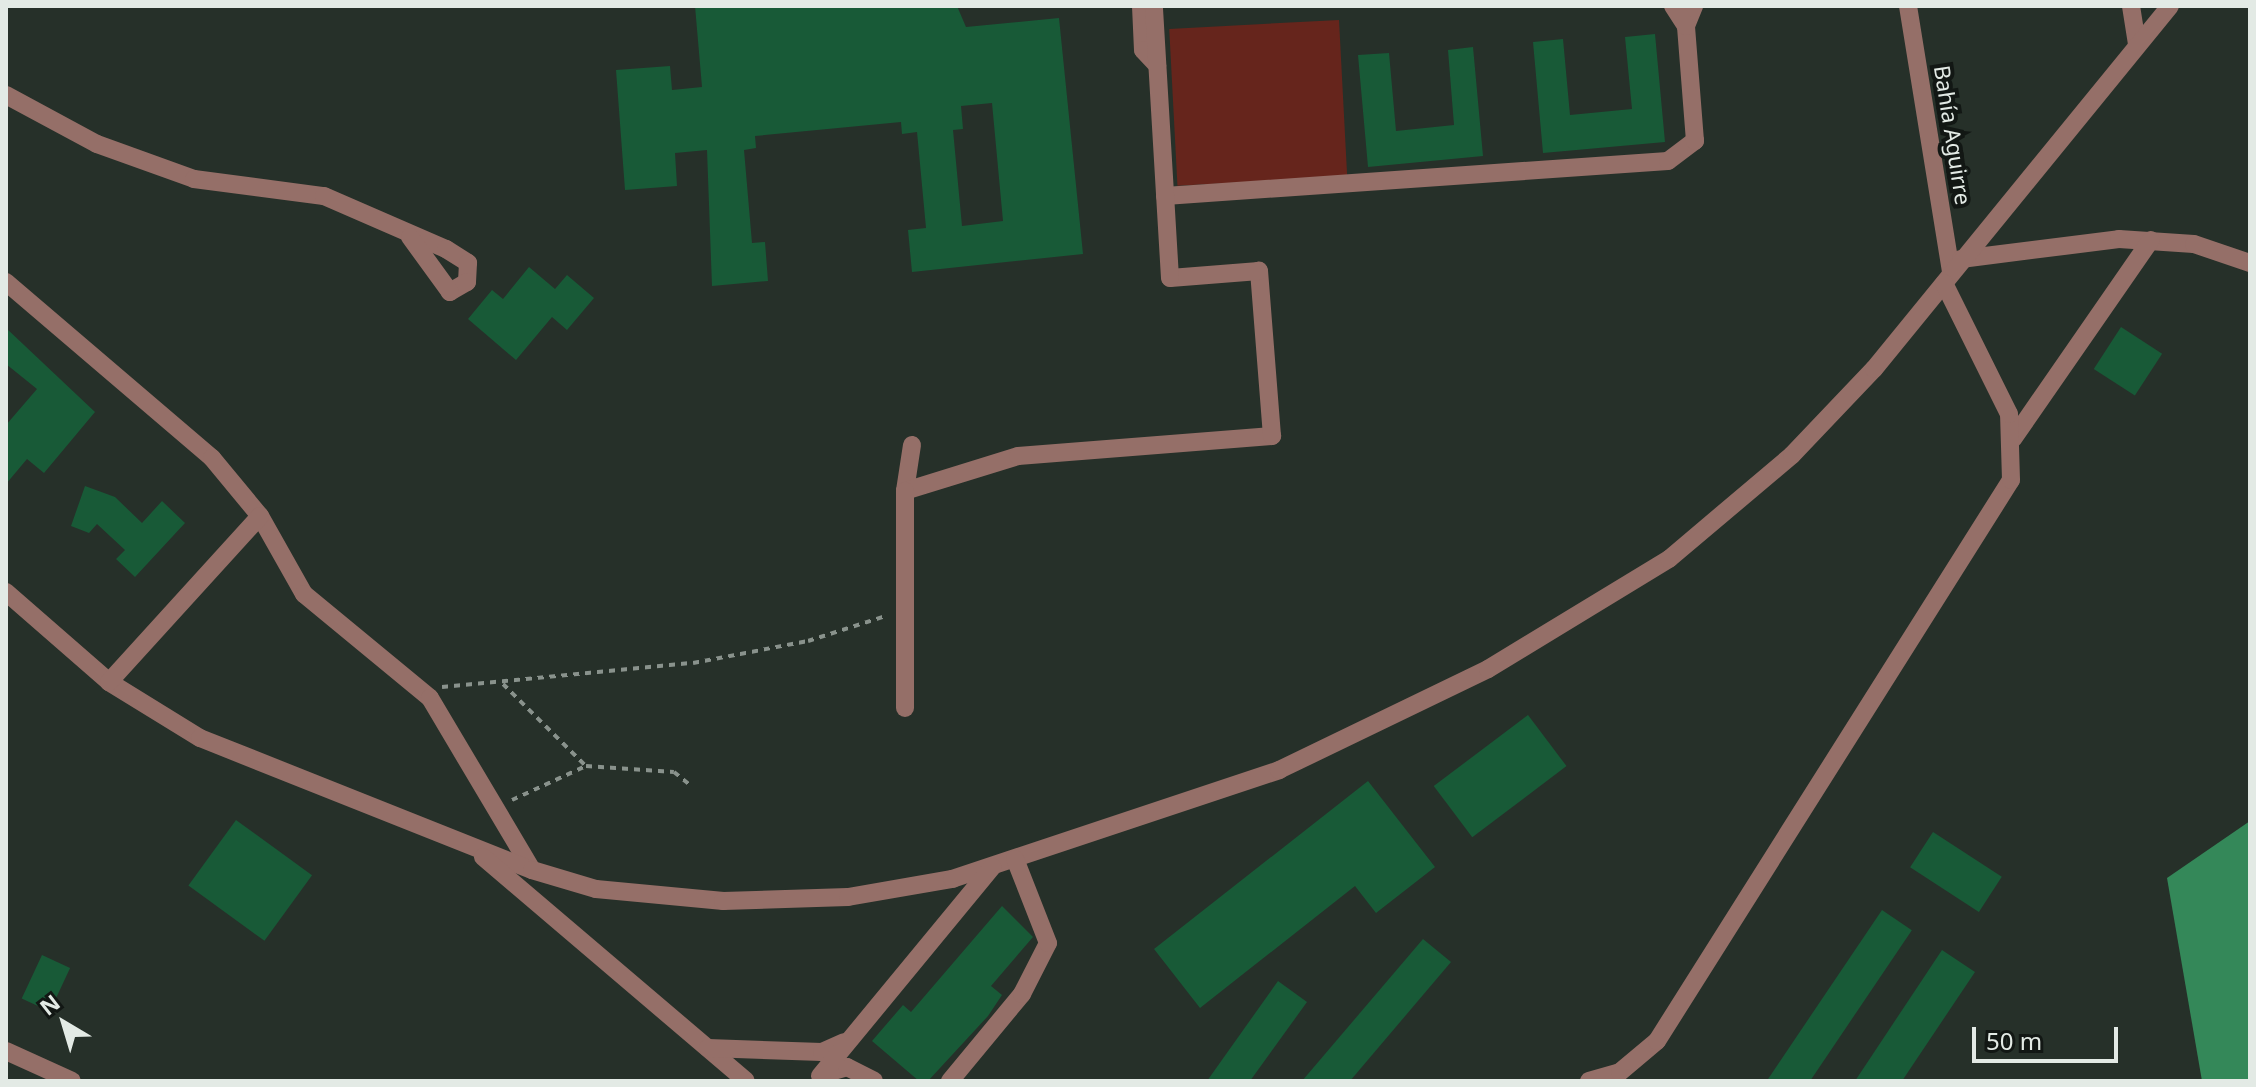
<!DOCTYPE html>
<html>
<head>
<meta charset="utf-8">
<style>
  body { margin:0 }
  #map { position:relative; width:2256px; height:1087px; overflow:hidden; background:#263029; font-family:"Noto Sans",sans-serif }
  div>[style] { position:absolute }
  .green>* { inset:0; background:#66251c; transform-origin:0 0 }
  .water>* { inset:0; background:#348859 }
  .building>* { inset:0; background:#185a37; transform-origin:0 0 }
  .path>* { height:4px; margin-top:-2px; transform-origin:0; background:repeating-linear-gradient(90deg,#89928c 0 6px,transparent 0 12px) }
  .minor>* { height:18px; margin:-9px; padding:0 9px; transform-origin:9px; border-radius:9px; background:#956f68 }
  span { translate:-50% -50%; white-space:nowrap; text-align:center; line-height:1.15; -webkit-text-stroke:8px #121714; paint-order:stroke }
  .street-label { font-size:22px; color:#e3eae5 }
  .frame { position:absolute; inset:0; border:8px solid #e3eae5; pointer-events:none }
  .north { position:absolute; left:24px; top:983px; width:80px; height:80px; -webkit-text-stroke:6px #121714; paint-order:stroke; rotate:322deg; font-size:22px; font-weight:700; line-height:32px; text-align:center; color:#e3eae5 }
  .north::after { content:''; display:block; margin:auto; width:28px; height:36px; background:#e3eae5; clip-path:polygon(50% 0,100% 100%,50% 72%,0 100%) }
  .scale { position:absolute; left:1972px; top:1027px; width:146px; height:36px; box-sizing:border-box; border:4px solid #e3eae5; border-top:0; padding-left:10px; font-size:24px; line-height:28px; white-space:nowrap; color:#e3eae5; -webkit-text-stroke:6px #121714; paint-order:stroke }
</style>
</head>
<body>
<div id="map">
  <div class="green">
    <i style="left:1339px;top:20px;width:157px;height:170px;rotate:87deg"></i>
  </div>
  <div class="water">
    <i style="clip-path:polygon(2250px 821px,2250px 1081px,2202px 1081px,2167px 878px)"></i>
  </div>
  <div class="building">
    <i style="clip-path:polygon(evenodd,695px 6px,957px 6px,966px 27px,1059px 18px,1083px 254px,912px 272px,908px 230px,926px 228px,917px 132px,902px 134px,901px 122px,755px 136px,756px 148px,744px 150px,752px 243px,765px 242px,768px 281px,712px 286px,707px 150px,675px 153px,677px 186px,625px 190px,616px 70px,670px 66px,672px 90px,702px 87px,695px 6px,992px 103px,1003px 221px,962px 226px,953px 130px,963px 129px,961px 106px,992px 103px)"></i>
    <i style="clip-path:polygon(1655px 34px,1665px 142px,1543px 153px,1533px 42px,1563px 39px,1570px 115px,1632px 109px,1625px 37px)"></i>
    <i style="clip-path:polygon(1473px 47px,1483px 156px,1368px 167px,1358px 55px,1389px 53px,1396px 131px,1454px 125px,1448px 50px)"></i>
    <i style="clip-path:polygon(529px 267px,555px 289px,567px 275px,594px 298px,567px 330px,552px 317px,516px 360px,468px 319px,492px 290px,503px 299px)"></i>
    <i style="left:2121px;top:327px;width:49px;height:50px;rotate:33deg"></i>
    <i style="clip-path:polygon(6px 328px,95px 412px,44px 473px,27px 459px,6px 484px,6px 425px,37px 389px,6px 364px)"></i>
    <i style="clip-path:polygon(85px 486px,115px 497px,142px 523px,162px 501px,185px 523px,135px 577px,116px 559px,125px 550px,97px 524px,89px 533px,71px 526px)"></i>
    <i style="left:1528px;top:715px;width:64px;height:118px;rotate:53deg"></i>
    <i style="clip-path:polygon(1368px 781px,1435px 867px,1376px 913px,1355px 886px,1200px 1008px,1154px 949px)"></i>
    <i style="left:236px;top:820px;width:94px;height:81px;rotate:36deg"></i>
    <i style="left:1933px;top:832px;width:82px;height:42px;rotate:33deg"></i>
    <i style="clip-path:polygon(1002px 906px,1033px 937px,991px 986px,1002px 995px,988px 1016px,928px 1081px,919px 1081px,872px 1041px,903px 1005px,911px 1012px)"></i>
    <i style="left:1882px;top:910px;width:36px;height:208px;rotate:34deg"></i>
    <i style="clip-path:polygon(1423px 939px,1451px 962px,1350px 1081px,1302px 1081px)"></i>
    <i style="clip-path:polygon(1942px 950px,1975px 972px,1902px 1081px,1855px 1081px)"></i>
    <i style="left:42px;top:955px;width:31px;height:48px;rotate:25deg"></i>
    <i style="clip-path:polygon(1278px 981px,1307px 1002px,1250px 1081px,1207px 1081px)"></i>
  </div>
  <div class="path">
    <i style="left:503px;top:684px;width:117px;rotate:44.7deg"></i>
    <i style="left:586px;top:766px;width:88px;rotate:3.9deg"></i>
    <i style="left:674px;top:772px;width:19px;rotate:39deg"></i>
    <i style="left:442px;top:687px;width:252px;rotate:-5.5deg"></i>
    <i style="left:693px;top:663px;width:117px;rotate:-10.8deg"></i>
    <i style="left:808px;top:641px;width:82px;rotate:-17.8deg"></i>
    <i style="left:512px;top:800px;width:81px;rotate:-24.7deg"></i>
  </div>
  <div class="minor">
    <i style="left:1141px;top:6px;width:44px;rotate:87.4deg"></i>
    <i style="left:1143px;top:50px;width:21px;rotate:47deg"></i>
    <i style="left:1908px;top:6px;width:269px;rotate:80.8deg"></i>
    <i style="left:2131px;top:6px;width:39px;rotate:81deg"></i>
    <i style="left:1686px;top:26px;width:22px;rotate:-68deg"></i>
    <i style="left:6px;top:95px;width:103px;rotate:28.3deg"></i>
    <i style="left:97px;top:144px;width:103px;rotate:19.8deg"></i>
    <i style="left:194px;top:179px;width:131px;rotate:7.5deg"></i>
    <i style="left:324px;top:196px;width:133px;rotate:23.5deg"></i>
    <i style="left:446px;top:249px;width:26px;rotate:32deg"></i>
    <i style="left:468px;top:263px;width:19px;rotate:93deg"></i>
    <i style="left:467px;top:282px;width:20px;rotate:150deg"></i>
    <i style="left:450px;top:292px;width:68px;rotate:-126deg"></i>
    <i style="left:1165px;top:196px;width:504px;rotate:-3.98deg"></i>
    <i style="left:1668px;top:161px;width:34px;rotate:-37deg"></i>
    <i style="left:1695px;top:141px;width:115px;rotate:-94.5deg"></i>
    <i style="left:1686px;top:26px;width:24px;rotate:-123deg"></i>
    <i style="left:1961px;top:259px;width:159px;rotate:-7.2deg"></i>
    <i style="left:2119px;top:239px;width:75px;rotate:3.8deg"></i>
    <i style="left:2194px;top:244px;width:59px;rotate:18.7deg"></i>
    <i style="left:6px;top:282px;width:271px;rotate:40.5deg"></i>
    <i style="left:212px;top:458px;width:75px;rotate:50.4deg"></i>
    <i style="left:260px;top:516px;width:90px;rotate:60.6deg"></i>
    <i style="left:304px;top:594px;width:163px;rotate:39.5deg"></i>
    <i style="left:430px;top:698px;width:200px;rotate:59.3deg"></i>
    <i style="left:2013px;top:439px;width:242px;rotate:-55.3deg"></i>
    <i style="left:912px;top:445px;width:47px;rotate:98.7deg"></i>
    <i style="left:905px;top:491px;width:118px;rotate:-17.2deg"></i>
    <i style="left:1018px;top:456px;width:255px;rotate:-4.5deg"></i>
    <i style="left:1272px;top:436px;width:166px;rotate:-94.5deg"></i>
    <i style="left:1259px;top:271px;width:89px;rotate:175.5deg"></i>
    <i style="left:1170px;top:278px;width:272px;rotate:-93.4deg"></i>
    <i style="left:905px;top:491px;width:217px;rotate:90deg"></i>
    <i style="left:6px;top:592px;width:137px;rotate:41.1deg"></i>
    <i style="left:109px;top:682px;width:107px;rotate:31.6deg"></i>
    <i style="left:200px;top:738px;width:357px;rotate:21.7deg"></i>
    <i style="left:532px;top:870px;width:67px;rotate:16.5deg"></i>
    <i style="left:596px;top:889px;width:128px;rotate:5.4deg"></i>
    <i style="left:723px;top:901px;width:125px;rotate:-1.8deg"></i>
    <i style="left:848px;top:897px;width:106px;rotate:-9.8deg"></i>
    <i style="left:952px;top:879px;width:345px;rotate:-18.4deg"></i>
    <i style="left:1279px;top:770px;width:232px;rotate:-25.8deg"></i>
    <i style="left:1488px;top:669px;width:212px;rotate:-31.3deg"></i>
    <i style="left:1669px;top:559px;width:161px;rotate:-40.2deg"></i>
    <i style="left:1792px;top:455px;width:119px;rotate:-46.4deg"></i>
    <i style="left:1874px;top:369px;width:468px;rotate:-50.8deg"></i>
    <i style="left:109px;top:682px;width:224px;rotate:-47.7deg"></i>
    <i style="left:483px;top:857px;width:345px;rotate:40.4deg"></i>
    <i style="left:708px;top:1048px;width:114px;rotate:2deg"></i>
    <i style="left:822px;top:1052px;width:24px;rotate:-24deg"></i>
    <i style="left:6px;top:1051px;width:72px;rotate:24.4deg"></i>
    <i style="left:823px;top:1074px;width:25px;rotate:-16deg"></i>
    <i style="left:847px;top:1067px;width:30px;rotate:27deg"></i>
    <i style="left:820px;top:1076px;width:271px;rotate:-50.5deg"></i>
    <i style="left:950px;top:1081px;width:113px;rotate:-50.4deg"></i>
    <i style="left:1022px;top:994px;width:57px;rotate:-63deg"></i>
    <i style="left:1048px;top:943px;width:90px;rotate:-111.4deg"></i>
    <i style="left:1589px;top:1081px;width:32px;rotate:-16deg"></i>
    <i style="left:1620px;top:1072px;width:48px;rotate:-40deg"></i>
    <i style="left:1657px;top:1041px;width:663px;rotate:-57.75deg"></i>
    <i style="left:2011px;top:480px;width:66px;rotate:-91.7deg"></i>
    <i style="left:2009px;top:414px;width:146px;rotate:-116.4deg"></i>
  </div>
  <div class="street-label">
    <span style="left:1953px;top:135px;rotate:81deg">Bahía Aguirre</span>
  </div>
  <div class="frame"></div>
  <div class="north">N</div>
  <div class="scale">50 m</div>
</div>
</body>
</html>
